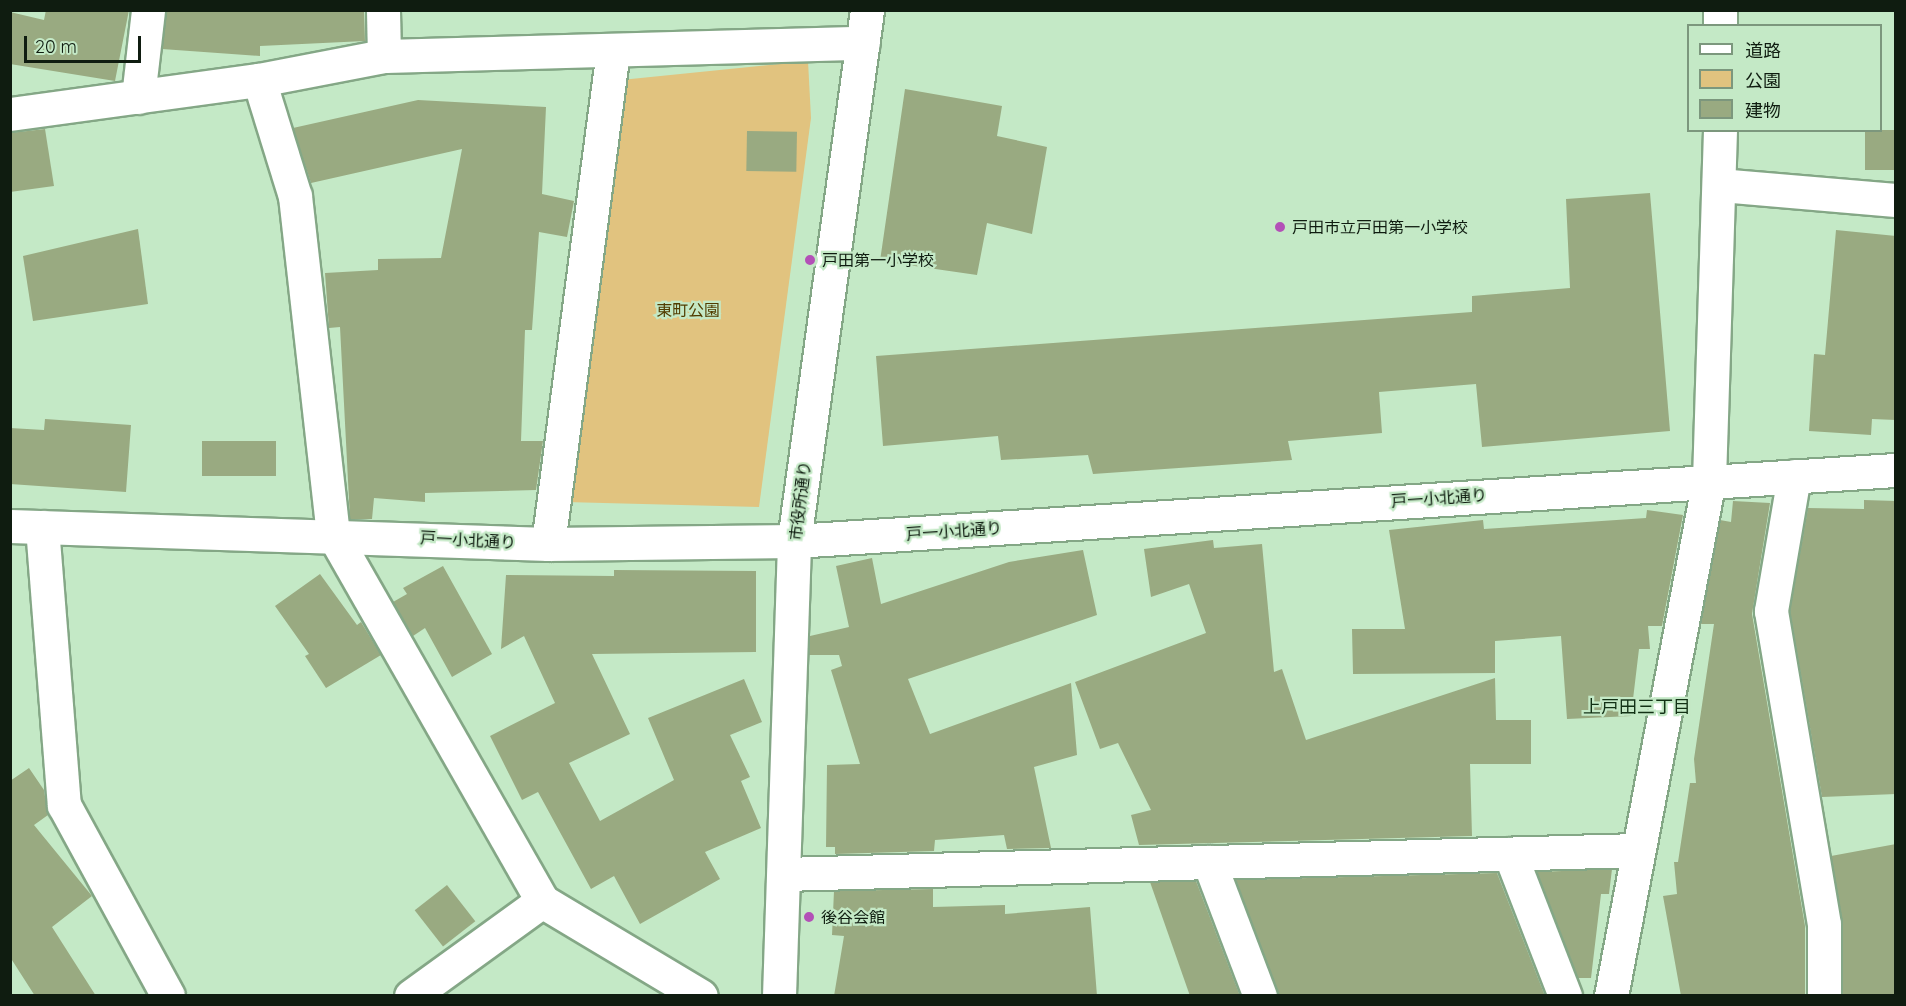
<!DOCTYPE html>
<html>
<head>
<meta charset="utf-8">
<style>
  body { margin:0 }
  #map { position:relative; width:1906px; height:1006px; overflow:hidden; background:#c4e9c6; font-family:Quicksand,"Noto Sans JP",sans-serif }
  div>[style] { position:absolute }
  .green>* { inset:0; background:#e1c37f }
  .building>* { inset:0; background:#99aa81; transform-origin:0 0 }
  .roads { filter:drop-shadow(2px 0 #84a786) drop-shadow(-2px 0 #84a786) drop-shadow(0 2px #84a786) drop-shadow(0 -2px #84a786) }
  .minor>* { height:33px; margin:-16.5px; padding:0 16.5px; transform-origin:16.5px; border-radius:16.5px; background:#fff }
  .dots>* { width:16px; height:16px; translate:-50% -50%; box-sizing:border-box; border:3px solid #c4e9c6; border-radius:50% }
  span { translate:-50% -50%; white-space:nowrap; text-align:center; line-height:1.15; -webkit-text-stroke:4.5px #c4e9c6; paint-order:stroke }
  .poi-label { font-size:16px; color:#0f1c10 }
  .left { translate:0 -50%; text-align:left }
  .park-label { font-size:16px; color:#523c00 }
  .street-label { font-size:16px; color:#0f1c10 }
  .neighbourhood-label { font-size:18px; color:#123115 }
  .frame { position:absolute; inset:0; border:12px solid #0f1c10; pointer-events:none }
  .legend { position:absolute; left:1687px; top:24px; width:195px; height:108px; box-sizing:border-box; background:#c4e9c6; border:2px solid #7c977d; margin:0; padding:8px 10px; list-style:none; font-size:18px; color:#0f1c10 }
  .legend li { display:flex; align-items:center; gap:12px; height:30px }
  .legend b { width:30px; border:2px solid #7c977d }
  .scale { position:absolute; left:24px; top:36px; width:117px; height:27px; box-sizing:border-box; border:3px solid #0f1c10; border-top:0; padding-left:8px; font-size:18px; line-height:21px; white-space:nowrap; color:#0f1c10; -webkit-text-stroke:4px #c4e9c6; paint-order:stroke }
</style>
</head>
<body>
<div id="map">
  <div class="green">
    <i style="clip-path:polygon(808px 61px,811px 118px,759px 507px,565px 502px,621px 80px)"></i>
  </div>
  <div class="building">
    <i style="clip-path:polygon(46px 10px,129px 10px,115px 81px,10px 64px,10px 12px,44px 20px)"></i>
    <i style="clip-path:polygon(166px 10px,364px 10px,365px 41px,260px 46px,260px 56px,162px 49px)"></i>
    <i style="clip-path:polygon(905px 89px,1002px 106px,997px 136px,1047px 147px,1032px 234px,987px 223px,977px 275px,880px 261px)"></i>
    <i style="clip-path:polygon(418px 100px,546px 107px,542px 194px,574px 201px,567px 237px,539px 232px,532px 330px,525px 330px,521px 441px,543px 441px,536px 490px,425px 493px,425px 502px,374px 498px,372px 519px,350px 519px,340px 327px,329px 328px,325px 273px,378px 270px,378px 259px,441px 258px,462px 149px,311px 183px,293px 128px)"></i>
    <i style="clip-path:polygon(45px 129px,54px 186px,10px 192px,10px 133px)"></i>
    <i style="left:1865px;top:130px;width:31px;height:40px"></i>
    <i style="left:747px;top:131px;width:50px;height:40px;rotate:1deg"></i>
    <i style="clip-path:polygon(1650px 193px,1670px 431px,1482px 447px,1476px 384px,1379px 392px,1382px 433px,1288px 441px,1292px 460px,1093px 474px,1088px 455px,1001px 460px,998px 436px,883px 446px,876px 356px,1472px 312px,1472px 296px,1570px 288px,1566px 199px)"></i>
    <i style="clip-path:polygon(138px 229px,148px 304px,33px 321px,23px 256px)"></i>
    <i style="clip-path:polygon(1836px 230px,1896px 236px,1896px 420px,1872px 419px,1871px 435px,1809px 431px,1814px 354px,1825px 355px)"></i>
    <i style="clip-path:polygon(45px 419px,131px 425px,126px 492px,10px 484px,10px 428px,44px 430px)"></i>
    <i style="left:202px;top:441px;width:74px;height:35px"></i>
    <i style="clip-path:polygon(1864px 500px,1896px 501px,1896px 794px,1822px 797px,1790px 611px,1808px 508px,1864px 509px)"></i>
    <i style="clip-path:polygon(1733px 501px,1770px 503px,1752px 614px,1805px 926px,1805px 996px,1681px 996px,1663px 896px,1677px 894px,1674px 862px,1678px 862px,1690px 783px,1696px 783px,1694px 759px,1714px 624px,1701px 624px,1720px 520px,1731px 522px)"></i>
    <i style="clip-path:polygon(1647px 510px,1683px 515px,1662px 626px,1648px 626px,1650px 649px,1639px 649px,1631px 716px,1567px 719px,1561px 636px,1495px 641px,1495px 673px,1353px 674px,1352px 629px,1405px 629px,1389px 530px,1483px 520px,1484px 529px,1646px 518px)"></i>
    <i style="clip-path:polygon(1213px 540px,1214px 548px,1262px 544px,1274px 672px,1282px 669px,1306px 740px,1495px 678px,1496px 720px,1531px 720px,1531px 764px,1470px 764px,1472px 836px,1139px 845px,1131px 815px,1151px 810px,1118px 743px,1100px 749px,1075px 682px,1206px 633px,1189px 584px,1151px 597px,1144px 549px)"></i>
    <i style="clip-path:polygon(1083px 550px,1097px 615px,908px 679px,930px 734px,1071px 683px,1077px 755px,1034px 767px,1051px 848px,1007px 849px,1004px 835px,935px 840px,934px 851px,835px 854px,835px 847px,826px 847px,827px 765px,860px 764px,831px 670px,842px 666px,839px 655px,809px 655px,810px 636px,849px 627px,836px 566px,872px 558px,881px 604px,1009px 562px)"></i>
    <i style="clip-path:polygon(443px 566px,492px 654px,452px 677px,425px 628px,413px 636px,393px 602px,407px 594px,403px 588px)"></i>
    <i style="clip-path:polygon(614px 570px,756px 571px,756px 652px,592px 654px,630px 734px,569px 763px,600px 821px,674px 780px,648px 718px,744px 679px,762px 722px,730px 735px,750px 777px,741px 781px,761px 828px,705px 852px,720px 879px,640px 924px,614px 876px,591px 889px,538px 792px,522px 800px,490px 736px,555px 703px,524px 636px,501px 649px,506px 575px,614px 576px)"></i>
    <i style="clip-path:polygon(320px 574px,357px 625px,361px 622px,381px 655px,326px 688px,305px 656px,309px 654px,275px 606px)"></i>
    <i style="clip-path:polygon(29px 768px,44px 790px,48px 815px,34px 825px,92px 896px,52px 927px,96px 996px,35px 996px,10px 957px,10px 781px)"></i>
    <i style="clip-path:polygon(1896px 844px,1896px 996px,1843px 996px,1843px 924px,1831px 856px)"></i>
    <i style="clip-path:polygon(1612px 869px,1609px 894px,1601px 894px,1591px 978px,1578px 978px,1537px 872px)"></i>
    <i style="clip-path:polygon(1497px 873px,1545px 996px,1278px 996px,1236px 880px)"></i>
    <i style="clip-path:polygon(1196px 881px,1240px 996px,1190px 996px,1150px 882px)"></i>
    <i style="left:447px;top:885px;width:46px;height:41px;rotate:52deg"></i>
    <i style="clip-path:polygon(933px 889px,933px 907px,1005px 905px,1005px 914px,1090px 907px,1097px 996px,834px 996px,844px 936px,832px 935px,834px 891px)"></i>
  </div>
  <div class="roads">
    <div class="minor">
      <i style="left:383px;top:10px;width:46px;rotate:88.8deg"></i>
      <i style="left:1720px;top:26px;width:16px;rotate:-90deg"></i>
      <i style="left:259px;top:80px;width:121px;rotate:72.8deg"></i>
      <i style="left:295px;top:196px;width:340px;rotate:83.6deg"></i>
      <i style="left:333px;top:534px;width:422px;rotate:60.3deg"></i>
      <i style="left:542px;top:901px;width:185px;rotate:30.9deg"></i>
      <i style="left:138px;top:97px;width:88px;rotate:-83.4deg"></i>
      <i style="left:10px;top:114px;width:251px;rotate:-7.8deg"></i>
      <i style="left:259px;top:80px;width:127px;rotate:-10.9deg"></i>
      <i style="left:384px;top:56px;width:479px;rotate:-1.6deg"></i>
      <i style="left:1720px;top:185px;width:177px;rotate:4.9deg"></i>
      <i style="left:1794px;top:476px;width:137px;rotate:99.7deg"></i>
      <i style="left:1771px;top:611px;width:317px;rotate:80.4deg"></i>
      <i style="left:1824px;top:924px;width:72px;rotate:90deg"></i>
      <i style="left:10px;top:526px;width:538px;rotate:1.92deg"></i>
      <i style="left:548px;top:544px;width:246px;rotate:-0.7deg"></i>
      <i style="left:794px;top:541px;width:1104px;rotate:-3.69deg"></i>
      <i style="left:42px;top:527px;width:279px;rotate:85.5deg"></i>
      <i style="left:64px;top:805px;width:217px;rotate:61.4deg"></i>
      <i style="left:548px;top:544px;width:498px;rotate:-82.5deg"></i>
      <i style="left:1510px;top:854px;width:152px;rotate:68.8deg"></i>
      <i style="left:1209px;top:862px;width:143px;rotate:69.2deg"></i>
      <i style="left:784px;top:874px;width:853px;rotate:-1.61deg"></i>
      <i style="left:411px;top:996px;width:162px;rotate:-35.9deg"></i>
      <i style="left:779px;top:996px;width:455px;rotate:-88.1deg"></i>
      <i style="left:794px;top:541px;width:536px;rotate:-82.17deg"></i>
      <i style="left:1611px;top:996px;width:525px;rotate:-79.25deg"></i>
      <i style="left:1709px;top:480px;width:350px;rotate:-88.2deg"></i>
    </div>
  </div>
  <div class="dots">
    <i style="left:1280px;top:227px;background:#b350b7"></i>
    <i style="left:810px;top:260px;background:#b350b7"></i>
    <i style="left:809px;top:917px;background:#b350b7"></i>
  </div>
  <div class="poi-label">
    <span class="left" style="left:1292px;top:227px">戸田市立戸田第一小学校</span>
    <span class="left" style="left:822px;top:260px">戸田第一小学校</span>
    <span class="left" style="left:821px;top:917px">後谷会館</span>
  </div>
  <div class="park-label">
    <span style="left:688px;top:310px">東町公園</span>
  </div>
  <div class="street-label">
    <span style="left:1439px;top:498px;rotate:-4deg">戸一小北通り</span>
    <span style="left:800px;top:501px;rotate:-83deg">市役所通り</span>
    <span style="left:954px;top:531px;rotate:-4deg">戸一小北通り</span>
    <span style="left:468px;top:540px;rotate:3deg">戸一小北通り</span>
  </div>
  <div class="neighbourhood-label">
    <span style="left:1637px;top:707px">上戸田三丁目</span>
  </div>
  <div class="frame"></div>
  <ul class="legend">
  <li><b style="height:8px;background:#fff"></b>道路</li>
  <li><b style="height:16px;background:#e1c37f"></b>公園</li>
  <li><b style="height:16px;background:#99aa81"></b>建物</li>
  </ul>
  <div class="scale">20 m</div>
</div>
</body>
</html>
